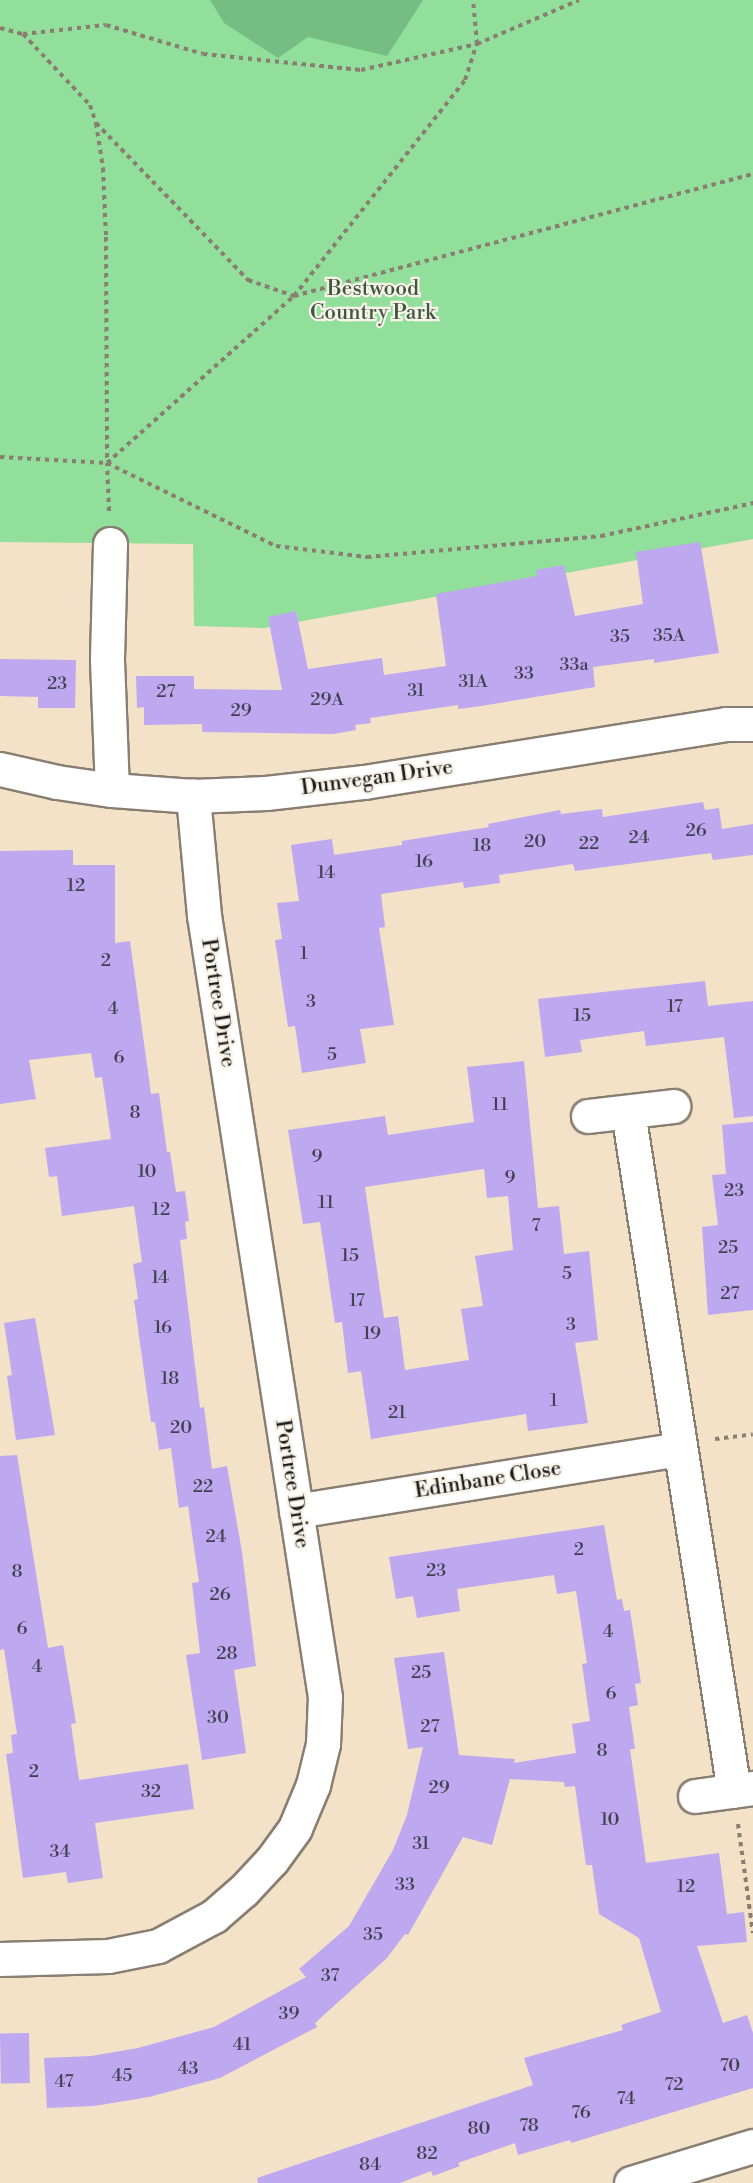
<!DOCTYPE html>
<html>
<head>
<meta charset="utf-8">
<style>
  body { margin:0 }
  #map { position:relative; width:753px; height:2183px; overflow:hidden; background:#f3e1c8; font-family:"Libre Bodoni",serif }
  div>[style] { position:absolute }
  .green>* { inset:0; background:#92de9b }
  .forest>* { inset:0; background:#75bd83 }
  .building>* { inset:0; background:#bea8ef; transform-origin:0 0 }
  .path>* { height:4px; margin-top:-2px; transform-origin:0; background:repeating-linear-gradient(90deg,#887e72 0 4.5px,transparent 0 9px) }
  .roads { filter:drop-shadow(2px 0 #887e72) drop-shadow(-2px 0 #887e72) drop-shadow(0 2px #887e72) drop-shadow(0 -2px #887e72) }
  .minor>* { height:33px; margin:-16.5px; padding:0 16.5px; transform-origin:16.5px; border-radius:16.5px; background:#fff }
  span { translate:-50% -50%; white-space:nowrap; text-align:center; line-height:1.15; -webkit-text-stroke:4.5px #f7f3e8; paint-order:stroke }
  .number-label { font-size:18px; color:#443f51 }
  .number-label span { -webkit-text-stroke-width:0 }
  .park-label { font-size:21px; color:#3f5642 }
  .street-label { font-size:21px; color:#1c1c1c }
</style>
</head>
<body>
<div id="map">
  <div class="green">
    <i style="clip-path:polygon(0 0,753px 0,753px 539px,264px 628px,194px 626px,193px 544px,0 542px)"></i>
  </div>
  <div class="forest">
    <i style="clip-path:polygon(210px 0,423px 0,387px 56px,308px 37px,278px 58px,224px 23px)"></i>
  </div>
  <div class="building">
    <i style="clip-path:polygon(700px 542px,719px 653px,654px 663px,654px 659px,593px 667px,595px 687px,481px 706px,458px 709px,458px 705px,370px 718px,371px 723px,355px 725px,356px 730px,333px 734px,202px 732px,202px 724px,144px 725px,144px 707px,137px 708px,136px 676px,194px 676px,194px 689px,282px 690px,268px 617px,296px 611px,308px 669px,382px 658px,384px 675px,446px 666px,436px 594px,537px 576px,536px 570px,564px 565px,575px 616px,643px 604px,636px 552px)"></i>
    <i style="clip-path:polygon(0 659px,76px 660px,75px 708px,38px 708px,38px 697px,0 696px)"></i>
    <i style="clip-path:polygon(703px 802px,705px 810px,719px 808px,722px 829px,753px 824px,753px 855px,713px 860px,711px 853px,575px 871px,573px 864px,499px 875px,500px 883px,464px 888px,463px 882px,381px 894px,385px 927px,379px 928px,394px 1025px,360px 1029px,366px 1063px,302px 1073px,295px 1026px,288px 1027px,275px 940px,282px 939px,277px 903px,299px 901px,291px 845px,332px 839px,334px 855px,402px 845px,402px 841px,489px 827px,488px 824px,560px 810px,561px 814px,602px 809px,603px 817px)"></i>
    <i style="clip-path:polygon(73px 850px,73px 865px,115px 865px,115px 943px,130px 941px,151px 1094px,159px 1093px,167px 1152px,170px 1152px,176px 1192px,185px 1191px,189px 1221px,185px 1222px,187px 1239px,180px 1240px,200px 1408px,204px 1407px,212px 1469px,227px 1466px,242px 1552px,256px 1666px,234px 1670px,246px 1753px,202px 1760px,186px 1655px,200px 1653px,192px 1583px,199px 1582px,188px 1506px,179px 1508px,171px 1448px,159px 1450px,155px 1422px,151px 1422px,134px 1300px,138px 1299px,133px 1264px,142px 1262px,134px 1206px,62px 1216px,57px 1176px,49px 1177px,45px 1148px,111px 1139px,102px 1077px,95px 1078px,91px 1053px,29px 1060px,36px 1099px,0 1104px,0 851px)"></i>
    <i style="clip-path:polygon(705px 981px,708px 1006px,753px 1001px,753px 1116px,734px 1118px,724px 1037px,646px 1046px,644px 1031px,580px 1040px,582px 1052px,545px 1057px,538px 999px)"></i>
    <i style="clip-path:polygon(evenodd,524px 1061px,538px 1208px,559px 1206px,564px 1254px,589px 1251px,598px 1340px,575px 1343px,588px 1423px,528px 1431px,526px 1414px,371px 1439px,361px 1371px,348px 1373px,342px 1322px,335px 1323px,320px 1222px,303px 1224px,288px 1130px,385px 1116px,388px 1135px,474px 1122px,467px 1067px,524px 1061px,484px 1169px,487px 1198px,508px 1196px,513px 1250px,475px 1256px,483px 1306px,461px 1309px,469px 1360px,405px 1370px,398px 1316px,384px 1318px,365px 1187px,484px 1169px)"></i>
    <i style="clip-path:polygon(753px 1122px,753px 1310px,708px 1315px,702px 1227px,718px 1225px,712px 1175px,726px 1174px,722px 1125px)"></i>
    <i style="clip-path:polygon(35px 1318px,55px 1435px,16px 1440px,7px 1376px,12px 1375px,4px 1323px)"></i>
    <i style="clip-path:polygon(17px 1455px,48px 1648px,63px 1645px,76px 1723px,71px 1724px,79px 1780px,188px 1764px,194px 1809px,95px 1823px,103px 1878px,68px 1883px,66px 1872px,23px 1878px,6px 1754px,13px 1753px,11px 1735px,17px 1734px,4px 1649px,0 1650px,0 1456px)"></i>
    <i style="clip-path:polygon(604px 1525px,617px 1600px,622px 1599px,624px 1611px,630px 1610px,641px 1683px,635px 1684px,638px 1705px,629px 1707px,635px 1749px,630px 1749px,646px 1863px,719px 1853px,727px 1914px,744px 1912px,747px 1942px,697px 1946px,723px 2023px,747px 2015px,753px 2033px,753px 2088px,571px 2143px,570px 2140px,518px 2155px,515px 2143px,458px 2163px,460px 2166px,433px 2176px,431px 2171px,400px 2183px,258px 2183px,257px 2178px,533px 2085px,524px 2058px,623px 2030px,621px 2025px,661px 2012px,639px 1938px,599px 1914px,592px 1865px,586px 1865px,575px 1786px,565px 1787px,564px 1782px,510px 1779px,492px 1845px,463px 1837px,408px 1935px,405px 1934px,387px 1958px,315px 2023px,317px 2027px,220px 2078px,149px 2097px,94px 2106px,47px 2108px,44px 2058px,91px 2056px,138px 2048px,214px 2027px,306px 1977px,299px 1969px,349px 1926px,393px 1850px,407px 1815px,423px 1747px,408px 1749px,394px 1658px,444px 1652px,459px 1755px,515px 1759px,514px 1763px,576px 1753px,572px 1724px,590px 1721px,582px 1664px,587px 1663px,576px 1591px,557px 1594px,554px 1575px,457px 1589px,460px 1611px,417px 1618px,413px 1596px,396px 1599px,389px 1557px)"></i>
    <i style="left:29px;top:2033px;width:50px;height:29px;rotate:89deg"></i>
  </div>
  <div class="path">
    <i style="left:0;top:28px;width:24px;rotate:15deg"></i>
    <i style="left:23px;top:34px;width:98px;rotate:46.7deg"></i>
    <i style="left:90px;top:105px;width:19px;rotate:72deg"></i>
    <i style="left:96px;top:123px;width:46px;rotate:81.2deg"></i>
    <i style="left:103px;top:168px;width:69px;rotate:87.5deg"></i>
    <i style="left:106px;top:237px;width:225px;rotate:89.7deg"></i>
    <i style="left:23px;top:34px;width:83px;rotate:-6.2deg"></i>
    <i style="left:106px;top:25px;width:101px;rotate:16.6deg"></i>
    <i style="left:203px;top:54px;width:159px;rotate:5.8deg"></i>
    <i style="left:361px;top:70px;width:119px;rotate:-12.6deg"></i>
    <i style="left:477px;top:44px;width:111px;rotate:-23.3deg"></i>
    <i style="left:96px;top:123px;width:219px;rotate:45.9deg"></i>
    <i style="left:248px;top:280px;width:49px;rotate:19.2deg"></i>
    <i style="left:294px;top:296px;width:475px;rotate:-14.9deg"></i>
    <i style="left:0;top:457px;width:107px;rotate:3.2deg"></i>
    <i style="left:107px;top:463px;width:251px;rotate:-41.8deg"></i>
    <i style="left:294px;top:296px;width:275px;rotate:-51.6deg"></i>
    <i style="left:465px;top:80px;width:38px;rotate:-72deg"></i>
    <i style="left:477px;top:44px;width:44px;rotate:-95.2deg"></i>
    <i style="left:109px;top:511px;width:48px;rotate:-92.4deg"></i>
    <i style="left:107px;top:463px;width:188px;rotate:26.2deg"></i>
    <i style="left:276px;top:546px;width:92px;rotate:6.9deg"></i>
    <i style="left:367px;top:557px;width:235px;rotate:-5.1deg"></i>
    <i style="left:601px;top:536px;width:156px;rotate:-12.2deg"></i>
    <i style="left:715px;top:1439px;width:38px;rotate:-7deg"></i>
    <i style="left:738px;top:1824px;width:110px;rotate:82.2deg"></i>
  </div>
  <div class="roads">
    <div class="minor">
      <i style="left:110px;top:544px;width:116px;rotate:91.5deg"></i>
      <i style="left:107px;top:660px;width:130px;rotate:87.8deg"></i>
      <i style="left:0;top:769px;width:58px;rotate:12.8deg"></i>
      <i style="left:57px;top:782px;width:56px;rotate:8.3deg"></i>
      <i style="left:112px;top:790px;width:81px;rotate:4.2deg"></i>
      <i style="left:193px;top:796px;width:73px;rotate:-2.4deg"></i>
      <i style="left:266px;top:793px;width:99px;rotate:-6.4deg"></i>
      <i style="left:364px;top:782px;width:367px;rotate:-9.1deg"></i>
      <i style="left:726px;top:724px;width:27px"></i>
      <i style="left:628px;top:1112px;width:687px;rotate:81.13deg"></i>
      <i style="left:588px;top:1116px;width:86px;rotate:-6.7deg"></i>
      <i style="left:296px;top:1511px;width:389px;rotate:-9.2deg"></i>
      <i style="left:695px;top:1796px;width:59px;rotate:-7.9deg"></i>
      <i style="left:0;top:1959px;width:108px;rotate:-1.6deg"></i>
      <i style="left:108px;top:1956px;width:51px;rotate:-11.3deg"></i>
      <i style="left:158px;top:1946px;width:64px;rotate:-28.2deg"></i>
      <i style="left:214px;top:1916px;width:38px;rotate:-41deg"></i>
      <i style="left:243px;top:1891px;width:42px;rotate:-46.9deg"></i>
      <i style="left:272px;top:1860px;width:39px;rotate:-54deg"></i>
      <i style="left:295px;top:1828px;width:47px;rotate:-67.3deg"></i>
      <i style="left:313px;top:1785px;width:42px;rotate:-76.3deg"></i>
      <i style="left:323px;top:1744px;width:47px;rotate:-87.6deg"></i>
      <i style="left:325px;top:1697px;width:791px;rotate:-98.8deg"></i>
      <i style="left:204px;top:915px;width:120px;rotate:-95.3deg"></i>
      <i style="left:631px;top:2183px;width:127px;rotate:-16.9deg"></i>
    </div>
  </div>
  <div class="number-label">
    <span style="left:669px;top:636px">35A</span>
    <span style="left:620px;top:637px">35</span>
    <span style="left:574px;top:665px">33a</span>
    <span style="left:524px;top:674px">33</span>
    <span style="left:473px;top:682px">31A</span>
    <span style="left:57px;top:684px">23</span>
    <span style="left:416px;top:691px">31</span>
    <span style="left:166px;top:692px">27</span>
    <span style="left:327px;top:700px">29A</span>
    <span style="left:241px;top:711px">29</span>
    <span style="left:696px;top:831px">26</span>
    <span style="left:639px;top:838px">24</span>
    <span style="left:535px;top:842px">20</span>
    <span style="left:589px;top:844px">22</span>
    <span style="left:482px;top:846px">18</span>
    <span style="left:424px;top:862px">16</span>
    <span style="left:326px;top:873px">14</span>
    <span style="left:76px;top:886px">12</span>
    <span style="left:304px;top:954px">1</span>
    <span style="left:106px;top:961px">2</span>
    <span style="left:311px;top:1002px">3</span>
    <span style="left:675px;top:1007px">17</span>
    <span style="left:113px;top:1009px">4</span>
    <span style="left:582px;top:1016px">15</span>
    <span style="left:332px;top:1055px">5</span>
    <span style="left:119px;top:1058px">6</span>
    <span style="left:500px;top:1105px">11</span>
    <span style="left:135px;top:1113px">8</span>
    <span style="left:317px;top:1157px">9</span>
    <span style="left:147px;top:1172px">10</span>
    <span style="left:510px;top:1178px">9</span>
    <span style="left:734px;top:1191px">23</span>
    <span style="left:326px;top:1203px">11</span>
    <span style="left:161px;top:1210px">12</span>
    <span style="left:536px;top:1226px">7</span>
    <span style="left:728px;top:1248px">25</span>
    <span style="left:350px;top:1256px">15</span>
    <span style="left:567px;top:1274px">5</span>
    <span style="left:160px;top:1278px">14</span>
    <span style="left:730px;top:1294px">27</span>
    <span style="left:357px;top:1301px">17</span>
    <span style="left:571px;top:1325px">3</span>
    <span style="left:163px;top:1328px">16</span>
    <span style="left:372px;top:1334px">19</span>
    <span style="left:170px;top:1379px">18</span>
    <span style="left:554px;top:1401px">1</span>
    <span style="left:397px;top:1413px">21</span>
    <span style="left:181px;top:1428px">20</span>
    <span style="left:203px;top:1487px">22</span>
    <span style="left:216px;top:1537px">24</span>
    <span style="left:579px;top:1550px">2</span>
    <span style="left:436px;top:1571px">23</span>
    <span style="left:17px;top:1572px">8</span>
    <span style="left:220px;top:1595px">26</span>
    <span style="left:22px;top:1629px">6</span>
    <span style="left:608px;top:1632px">4</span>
    <span style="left:227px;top:1654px">28</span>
    <span style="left:37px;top:1667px">4</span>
    <span style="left:421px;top:1673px">25</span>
    <span style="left:611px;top:1694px">6</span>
    <span style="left:218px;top:1718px">30</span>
    <span style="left:430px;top:1727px">27</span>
    <span style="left:602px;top:1751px">8</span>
    <span style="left:34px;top:1772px">2</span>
    <span style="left:439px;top:1788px">29</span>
    <span style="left:151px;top:1792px">32</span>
    <span style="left:610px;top:1820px">10</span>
    <span style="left:421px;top:1844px">31</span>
    <span style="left:60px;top:1852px">34</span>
    <span style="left:405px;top:1885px">33</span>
    <span style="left:686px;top:1887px">12</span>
    <span style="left:373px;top:1935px">35</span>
    <span style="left:330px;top:1976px">37</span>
    <span style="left:289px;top:2014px">39</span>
    <span style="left:242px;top:2045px">41</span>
    <span style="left:730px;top:2066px">70</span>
    <span style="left:188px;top:2069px">43</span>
    <span style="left:122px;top:2076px">45</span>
    <span style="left:64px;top:2082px">47</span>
    <span style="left:674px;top:2085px">72</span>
    <span style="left:626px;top:2099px">74</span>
    <span style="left:581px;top:2113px">76</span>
    <span style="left:529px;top:2126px">78</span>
    <span style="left:479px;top:2129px">80</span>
    <span style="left:427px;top:2154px">82</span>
    <span style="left:370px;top:2165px">84</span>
  </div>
  <div class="park-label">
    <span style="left:373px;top:301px">Bestwood<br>Country Park</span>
  </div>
  <div class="street-label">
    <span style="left:377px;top:778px;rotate:-8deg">Dunvegan Drive</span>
    <span style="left:218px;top:1003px;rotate:81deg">Portree Drive</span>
    <span style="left:488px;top:1480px;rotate:-9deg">Edinbane Close</span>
    <span style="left:292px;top:1484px;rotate:81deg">Portree Drive</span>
  </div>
</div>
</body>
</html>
